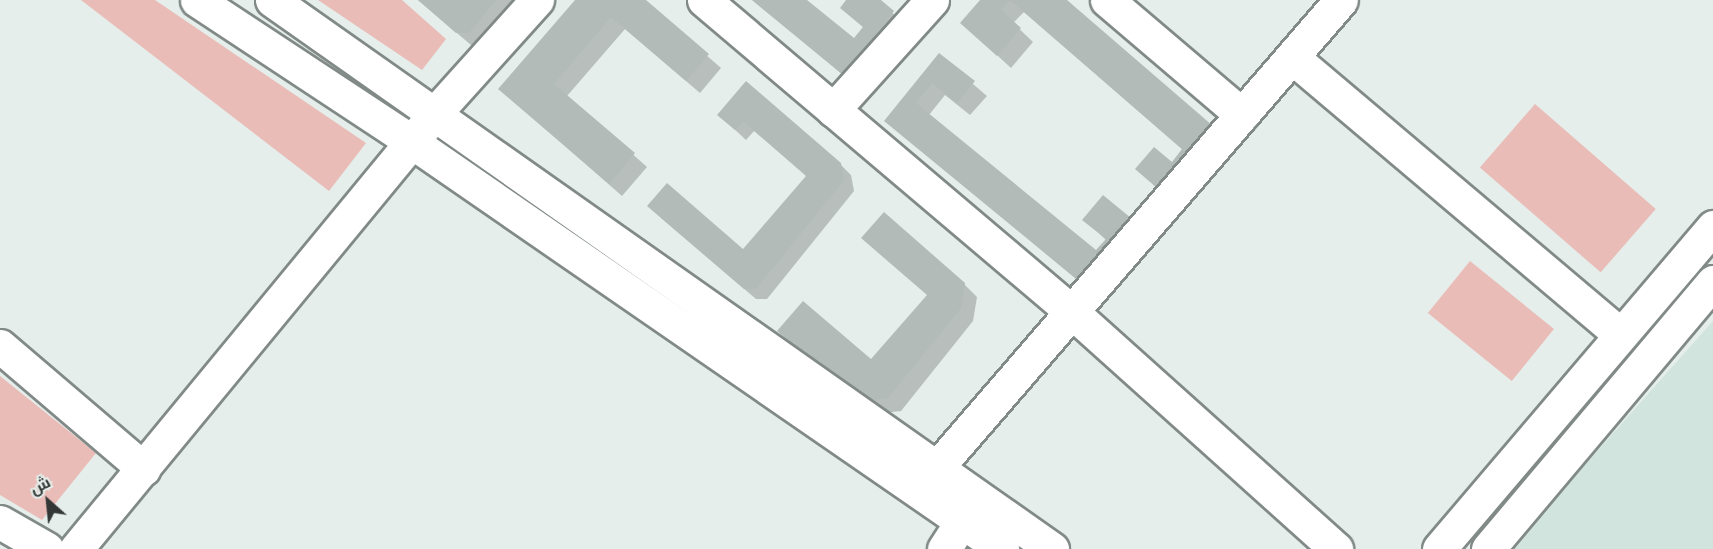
<!DOCTYPE html>
<html>
<head>
<meta charset="utf-8">
<style>
  body { margin:0 }
  #map { position:relative; width:1713px; height:549px; overflow:hidden; background:#e5eeeb; font-family:"PT Sans Narrow",Cairo,sans-serif }
  div>[style] { position:absolute }
  .built>* { inset:0; background:#d2e4de }
  .green>* { inset:0; background:#eabcb7; transform-origin:0 0 }
  .shadow>* { inset:0; background:#0003 }
  .building>* { inset:0; background:#b2bbb8 }
  .roads { filter:drop-shadow(2px 0 #818a87) drop-shadow(-2px 0 #818a87) drop-shadow(0 2px #818a87) drop-shadow(0 -2px #818a87) }
  .minor>* { height:33px; margin:-16.5px; padding:0 16.5px; transform-origin:16.5px; border-radius:16.5px; background:#fff }
  .major>* { height:33px; margin:-16.5px; padding:0 16.5px; transform-origin:16.5px; border-radius:16.5px; background:#fff }
  span { translate:-50% -50%; white-space:nowrap; text-align:center; line-height:1.15; -webkit-text-stroke:6px #e5eeeb; paint-order:stroke }
  .north { position:absolute; left:18px; top:471px; width:60px; height:60px; -webkit-text-stroke:4px #e5eeeb; paint-order:stroke; rotate:333deg; font-size:16px; font-weight:700; line-height:24px; text-align:center; color:#333735 }
  .north::after { content:''; display:block; margin:auto; width:21px; height:27px; background:#333735; clip-path:polygon(50% 0,100% 100%,50% 72%,0 100%) }
</style>
</head>
<body>
<div id="map">
  <div class="built">
    <i style="clip-path:polygon(1713px 321px,1713px 549px,1510px 549px)"></i>
  </div>
  <div class="green">
    <i style="clip-path:polygon(81px 0,155px 0,366px 143px,329px 191px)"></i>
    <i style="clip-path:polygon(318px 0,402px 0,446px 39px,422px 70px)"></i>
    <i style="left:1535px;top:104px;width:160px;height:84px;rotate:41deg"></i>
    <i style="left:1470px;top:261px;width:108px;height:67px;rotate:39deg"></i>
    <i style="clip-path:polygon(0 376px,96px 453px,42px 520px,0 495px)"></i>
  </div>
  <div class="shadow">
    <i style="clip-path:polygon(418px 0,519px 0,483px 45px,471px 45px)"></i>
    <i style="clip-path:polygon(577px 0,643px 0,721px 68px,700px 93px,625px 29px,567px 96px,647px 167px,622px 196px,500px 89px)"></i>
    <i style="clip-path:polygon(752px 0,804px 0,854px 40px,864px 28px,842px 8px,848px 0,878px 0,906px 25px,857px 86px)"></i>
    <i style="clip-path:polygon(982px 0,1065px 0,1219px 133px,1179px 207px,1137px 169px,1172px 164px,1183px 150px,1024px 12px,1013px 23px,1033px 42px,1011px 68px,962px 23px)"></i>
    <i style="clip-path:polygon(939px 55px,987px 96px,970px 115px,945px 95px,929px 115px,1096px 252px,1106px 240px,1084px 219px,1136px 224px,1099px 298px,886px 121px)"></i>
    <i style="clip-path:polygon(746px 84px,840px 164px,851px 175px,854px 191px,767px 299px,756px 299px,660px 217px,743px 251px,808px 177px,754px 131px,746px 140px,730px 125px)"></i>
    <i style="clip-path:polygon(964px 284px,977px 297px,973px 321px,901px 411px,874px 414px,792px 343px,871px 361px,928px 296px)"></i>
  </div>
  <div class="building">
    <i style="clip-path:polygon(418px 0,496px 0,469px 33px,456px 33px)"></i>
    <i style="clip-path:polygon(575px 0,646px 0,709px 54px,686px 81px,611px 17px,554px 84px,635px 153px,609px 184px,498px 89px)"></i>
    <i style="clip-path:polygon(752px 0,807px 0,854px 38px,863px 27px,840px 8px,846px 0,881px 0,894px 11px,843px 75px)"></i>
    <i style="clip-path:polygon(980px 0,1010px 0,1001px 10px,1021px 28px,997px 56px,960px 23px)"></i>
    <i style="clip-path:polygon(1010px 0,1067px 0,1220px 132px,1165px 195px,1135px 169px,1154px 147px,1172px 162px,1182px 149px)"></i>
    <i style="clip-path:polygon(939px 53px,975px 81px,957px 103px,932px 83px,916px 103px,1096px 250px,1106px 239px,1082px 220px,1103px 195px,1137px 223px,1085px 286px,884px 121px)"></i>
    <i style="clip-path:polygon(746px 81px,841px 163px,844px 180px,756px 289px,744px 289px,647px 206px,667px 183px,743px 249px,806px 176px,743px 121px,735px 130px,717px 115px)"></i>
    <i style="clip-path:polygon(884px 212px,965px 283px,961px 308px,888px 398px,860px 402px,777px 331px,803px 301px,871px 359px,927px 295px,861px 238px)"></i>
  </div>
  <div class="roads">
    <div class="minor">
      <i style="left:197px;top:0;width:258px;rotate:33.4deg"></i>
      <i style="left:412px;top:142px;width:717px;rotate:34.6deg"></i>
      <i style="left:272px;top:0;width:954px;rotate:35.14deg"></i>
      <i style="left:704px;top:0;width:482px;rotate:40.3deg"></i>
      <i style="left:1072px;top:312px;width:355px;rotate:41.9deg"></i>
      <i style="left:1107px;top:0;width:177px;rotate:40.4deg"></i>
      <i style="left:1292px;top:57px;width:429px;rotate:40.2deg"></i>
      <i style="left:833px;top:110px;width:148px;rotate:-48deg"></i>
      <i style="left:0;top:346px;width:189px;rotate:40.5deg"></i>
      <i style="left:921px;top:486px;width:642px;rotate:-49.17deg"></i>
      <i style="left:76px;top:549px;width:566px;rotate:-50.52deg"></i>
      <i style="left:436px;top:112px;width:151px;rotate:-48deg"></i>
      <i style="left:944px;top:549px;width:54px;rotate:-57.2deg"></i>
      <i style="left:1439px;top:549px;width:423px;rotate:-49.6deg"></i>
      <i style="left:1488px;top:549px;width:349px;rotate:-49.9deg"></i>
    </div>
    <div class="major">
      <i style="left:0;top:522px;width:54px;rotate:29.9deg"></i>
    </div>
  </div>
  <div class="north">ش</div>
</div>
</body>
</html>
